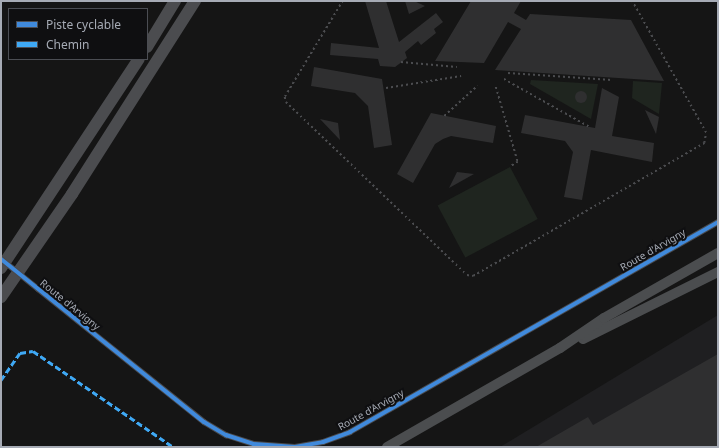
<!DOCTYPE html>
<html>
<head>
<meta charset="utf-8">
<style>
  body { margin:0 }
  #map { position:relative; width:719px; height:448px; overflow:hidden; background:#151515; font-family:"Noto Sans",sans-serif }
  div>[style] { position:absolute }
  .built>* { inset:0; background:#1f1f21 }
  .green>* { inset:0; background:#1f251f; transform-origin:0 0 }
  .building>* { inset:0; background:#2f2f30 }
  .round { border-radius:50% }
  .path>* { height:1.5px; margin-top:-0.75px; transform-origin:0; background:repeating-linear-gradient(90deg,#4b4c4f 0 2px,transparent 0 5px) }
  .street>* { height:6px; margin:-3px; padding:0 3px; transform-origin:3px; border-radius:3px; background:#494a4d }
  .primary>* { height:10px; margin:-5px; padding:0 5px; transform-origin:5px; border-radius:5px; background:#4b4d4f }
  .highway>* { height:12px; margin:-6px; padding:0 6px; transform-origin:6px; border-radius:6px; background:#4b4c4f }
  .street-bridge>* { height:6px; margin:-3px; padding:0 3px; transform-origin:3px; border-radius:3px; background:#494a4d }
  .quiet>* { height:3px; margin-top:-1.5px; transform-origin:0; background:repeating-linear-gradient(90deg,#3fa9f5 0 6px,transparent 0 9px) }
  .cycleway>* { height:4px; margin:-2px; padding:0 2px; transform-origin:2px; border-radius:2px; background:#408adc }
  span { translate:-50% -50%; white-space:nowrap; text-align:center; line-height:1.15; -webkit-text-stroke:4px #0f0f11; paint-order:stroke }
  .street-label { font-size:10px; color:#a6abb5 }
  .frame { position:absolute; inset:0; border:2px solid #a6abb5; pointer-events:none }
  .legend { position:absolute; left:8px; top:8px; width:140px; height:52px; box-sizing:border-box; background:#0f0f11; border:1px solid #4b4d53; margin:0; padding:5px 7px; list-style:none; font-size:12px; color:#a6abb5 }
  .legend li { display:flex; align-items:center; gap:8px; height:20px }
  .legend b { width:20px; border:1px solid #4b4d53 }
</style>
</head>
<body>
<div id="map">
  <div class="built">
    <i style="clip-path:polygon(718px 315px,718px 447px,500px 447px)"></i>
  </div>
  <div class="green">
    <i style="clip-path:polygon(531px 80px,598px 84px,591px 119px,530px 84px)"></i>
    <i style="clip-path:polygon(633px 81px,662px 83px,659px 114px,632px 98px)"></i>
    <i style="left:510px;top:167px;width:59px;height:82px;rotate:62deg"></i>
  </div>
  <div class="building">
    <i style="clip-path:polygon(365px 1px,386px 1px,399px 42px,436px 13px,443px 22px,434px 29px,436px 33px,421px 45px,418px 41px,405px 52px,407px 58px,395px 67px,380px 66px,378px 59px,330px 55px,331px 43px,379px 48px)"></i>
    <i style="clip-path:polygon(405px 1px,414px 1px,425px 6px,409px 14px)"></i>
    <i style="clip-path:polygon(471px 1px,521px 1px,514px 13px,526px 20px,530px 14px,631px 20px,664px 81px,495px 70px,521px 29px,508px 22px,484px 63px,435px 61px)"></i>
    <i style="clip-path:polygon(314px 67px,382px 79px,392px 145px,374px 148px,368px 106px,355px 93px,311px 86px)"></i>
    <i style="clip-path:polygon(602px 88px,619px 97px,612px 136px,654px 143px,652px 162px,591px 150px,582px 200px,564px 197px,573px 152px,565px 141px,521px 133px,525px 115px,595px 128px)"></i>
    <i class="round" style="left:575px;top:91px;width:12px;height:12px"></i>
    <i style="clip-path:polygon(645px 110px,659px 117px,656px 134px)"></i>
    <i style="clip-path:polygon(431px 113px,496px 126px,493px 143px,451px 136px,443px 139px,435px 144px,413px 183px,397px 174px)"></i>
    <i style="clip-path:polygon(320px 119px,338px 123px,340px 140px)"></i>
    <i style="clip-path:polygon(457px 172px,474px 174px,449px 188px)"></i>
    <i style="clip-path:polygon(718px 354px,718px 447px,536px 447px,588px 417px,593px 425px)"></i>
  </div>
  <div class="path">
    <i style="left:343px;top:1px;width:112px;rotate:121.1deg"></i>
    <i style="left:285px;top:97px;width:5px;rotate:79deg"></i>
    <i style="left:286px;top:102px;width:250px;rotate:43.7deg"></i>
    <i style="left:467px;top:275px;width:6px;rotate:9deg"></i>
    <i style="left:473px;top:276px;width:267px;rotate:-29.9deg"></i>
    <i style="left:704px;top:143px;width:10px;rotate:-79deg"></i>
    <i style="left:706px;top:133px;width:151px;rotate:-119.3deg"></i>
    <i style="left:401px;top:62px;width:56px;rotate:5.1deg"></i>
    <i style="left:508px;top:73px;width:104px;rotate:3.9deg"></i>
    <i style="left:504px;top:79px;width:98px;rotate:29.2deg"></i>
    <i style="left:496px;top:87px;width:78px;rotate:73.7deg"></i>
    <i style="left:518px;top:162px;width:9px;rotate:148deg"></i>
    <i style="left:386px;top:88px;width:76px;rotate:-9.1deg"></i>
    <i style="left:444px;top:116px;width:45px;rotate:-42.3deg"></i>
  </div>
  <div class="street">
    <i style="left:38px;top:289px;width:213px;rotate:38.7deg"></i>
    <i style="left:204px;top:422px;width:26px;rotate:31deg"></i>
    <i style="left:226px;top:435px;width:28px;rotate:18deg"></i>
    <i style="left:253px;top:444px;width:42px;rotate:4.1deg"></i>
    <i style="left:295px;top:447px;width:28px;rotate:-10deg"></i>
    <i style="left:323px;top:442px;width:29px;rotate:-20deg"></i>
    <i style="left:350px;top:432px;width:424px;rotate:-29.7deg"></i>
  </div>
  <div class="primary">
    <i style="left:583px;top:339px;width:151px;rotate:-26.4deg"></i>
    <i style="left:387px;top:447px;width:199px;rotate:-29.8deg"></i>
    <i style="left:560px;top:348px;width:53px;rotate:-34.3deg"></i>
    <i style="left:604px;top:318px;width:131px;rotate:-29.7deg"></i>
  </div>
  <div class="highway">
    <i style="left:147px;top:47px;width:54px;rotate:-58.7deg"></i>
    <i style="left:1px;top:268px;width:250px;rotate:-56.6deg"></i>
    <i style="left:1px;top:297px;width:125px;rotate:-55.4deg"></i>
    <i style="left:72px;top:194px;width:229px;rotate:-57.5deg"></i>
  </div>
  <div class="street-bridge">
    <i style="left:1px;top:259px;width:48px;rotate:39deg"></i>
  </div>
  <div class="quiet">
    <i style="left:1px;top:380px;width:33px;rotate:-55deg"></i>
    <i style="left:20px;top:353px;width:13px;rotate:-9deg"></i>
    <i style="left:33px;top:351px;width:170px;rotate:34.4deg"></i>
  </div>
  <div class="cycleway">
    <i style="left:1px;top:259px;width:260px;rotate:38.8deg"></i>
    <i style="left:204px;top:422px;width:26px;rotate:31deg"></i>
    <i style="left:226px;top:435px;width:28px;rotate:18deg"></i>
    <i style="left:253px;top:444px;width:42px;rotate:4.1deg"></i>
    <i style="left:295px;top:447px;width:28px;rotate:-10deg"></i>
    <i style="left:323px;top:442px;width:29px;rotate:-20deg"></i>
    <i style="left:350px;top:432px;width:424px;rotate:-29.7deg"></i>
  </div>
  <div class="street-label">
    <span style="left:653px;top:250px;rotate:-30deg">Route d'Arvigny</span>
    <span style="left:70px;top:305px;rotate:39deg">Route d'Arvigny</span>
    <span style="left:371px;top:410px;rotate:-29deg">Route d'Arvigny</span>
  </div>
  <div class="frame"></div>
  <ul class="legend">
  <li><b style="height:5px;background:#408adc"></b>Piste cyclable</li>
  <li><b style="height:5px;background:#3fa9f5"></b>Chemin</li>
  </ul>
</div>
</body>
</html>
